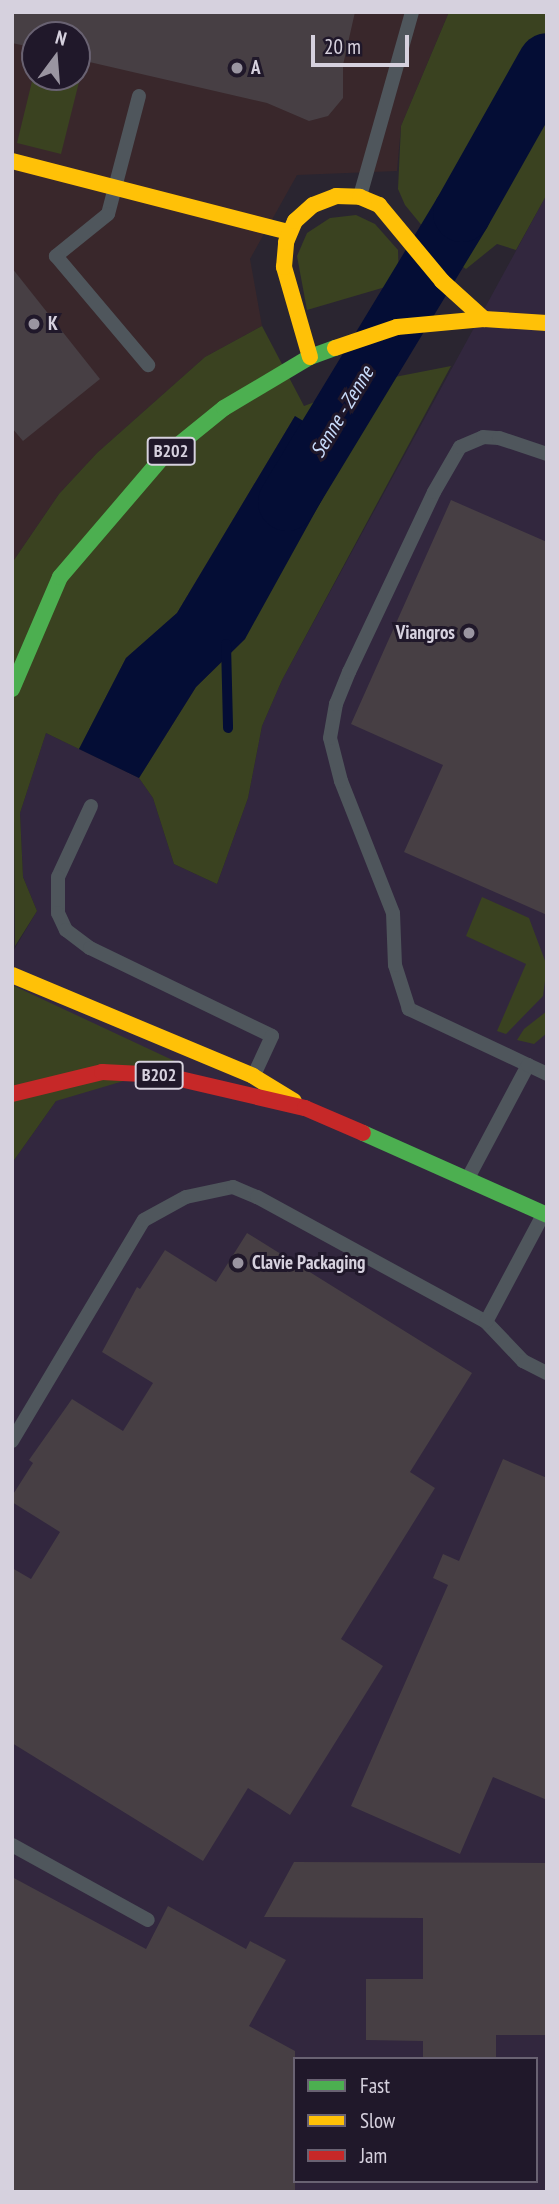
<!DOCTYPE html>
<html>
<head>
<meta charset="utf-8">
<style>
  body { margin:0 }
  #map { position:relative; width:559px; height:2204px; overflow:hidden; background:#2a2530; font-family:"PT Sans Narrow",sans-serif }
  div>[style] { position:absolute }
  .commercial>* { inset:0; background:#39272b }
  .built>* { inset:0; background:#32273e }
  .green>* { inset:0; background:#3a4220 }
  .water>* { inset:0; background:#040d35 }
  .stream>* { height:10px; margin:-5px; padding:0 5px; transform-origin:5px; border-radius:5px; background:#040d35 }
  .river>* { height:58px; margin:-29px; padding:0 29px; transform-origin:29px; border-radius:29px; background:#040d35 }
  .building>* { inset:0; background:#473f44 }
  .lane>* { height:14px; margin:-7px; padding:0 7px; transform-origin:7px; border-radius:7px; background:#4f565c }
  .fast>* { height:16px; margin:-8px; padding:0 8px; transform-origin:8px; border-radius:8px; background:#4caf50 }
  .slow>* { height:16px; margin:-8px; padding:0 8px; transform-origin:8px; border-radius:8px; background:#ffc107 }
  .jam>* { height:16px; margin:-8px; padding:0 8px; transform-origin:8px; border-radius:8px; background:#c62828 }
  .dots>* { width:19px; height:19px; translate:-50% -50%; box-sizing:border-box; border:4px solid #20182a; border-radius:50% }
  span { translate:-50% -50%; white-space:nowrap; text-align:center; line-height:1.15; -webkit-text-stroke:6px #20182a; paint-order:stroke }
  .shield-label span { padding:2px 5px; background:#20182a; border:2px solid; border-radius:5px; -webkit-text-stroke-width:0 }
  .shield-label { font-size:18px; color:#d6d1de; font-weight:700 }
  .poi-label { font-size:19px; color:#d6d1de; font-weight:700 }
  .left { translate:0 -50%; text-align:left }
  .right { translate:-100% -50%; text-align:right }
  .water-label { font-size:21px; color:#c8dbfa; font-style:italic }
  .frame { position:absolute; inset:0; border:14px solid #d6d1de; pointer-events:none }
  .legend { position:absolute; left:293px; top:2057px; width:245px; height:126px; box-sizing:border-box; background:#20182a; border:2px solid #696272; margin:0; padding:9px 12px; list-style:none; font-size:21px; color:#d6d1de }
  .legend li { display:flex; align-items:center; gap:14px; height:35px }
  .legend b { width:35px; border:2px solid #696272 }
  .north { position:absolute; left:21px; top:21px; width:70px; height:70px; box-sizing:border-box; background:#20182a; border:2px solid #696272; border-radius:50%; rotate:16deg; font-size:19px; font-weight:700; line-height:28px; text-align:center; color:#d6d1de }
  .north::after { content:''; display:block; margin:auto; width:24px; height:32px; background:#9a95a1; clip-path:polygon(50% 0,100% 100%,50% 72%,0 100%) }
  .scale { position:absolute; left:311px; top:35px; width:98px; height:32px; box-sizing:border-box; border:4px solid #d6d1de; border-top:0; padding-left:9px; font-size:21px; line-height:24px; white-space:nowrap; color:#d6d1de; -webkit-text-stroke:5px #20182a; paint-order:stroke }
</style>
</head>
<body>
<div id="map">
  <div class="commercial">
    <i style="clip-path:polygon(evenodd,12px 12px,449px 12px,401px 126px,397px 171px,297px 175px,250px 259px,262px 326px,205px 357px,97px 453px,59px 494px,12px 563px,12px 12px,35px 35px,77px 35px,77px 77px,35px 77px,35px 35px)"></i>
  </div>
  <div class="built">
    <i style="clip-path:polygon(evenodd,547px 194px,547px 2192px,12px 2192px,12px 1163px,56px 1101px,12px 985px,12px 953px,37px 911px,23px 877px,20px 813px,46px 733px,139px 778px,153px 798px,174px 864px,217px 884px,248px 798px,262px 726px,282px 680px,547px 194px,295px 2059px,536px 2059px,536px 2181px,295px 2181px,295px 2059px)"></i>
  </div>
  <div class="green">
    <i style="clip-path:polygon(449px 12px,547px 12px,547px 194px,516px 250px,497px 244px,466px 269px,446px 255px,405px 205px,398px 189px,401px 126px)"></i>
    <i style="clip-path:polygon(35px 69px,35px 77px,80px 78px,61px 154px,17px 143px)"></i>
    <i style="clip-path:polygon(356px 215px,375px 224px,398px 250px,399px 283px,307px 310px,297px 256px,307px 233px,330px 218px)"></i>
    <i style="clip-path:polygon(262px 326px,304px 406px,369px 382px,451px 366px,282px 680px,262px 726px,248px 798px,217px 884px,174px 864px,153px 798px,139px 778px,196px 687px,245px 639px,295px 416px,177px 613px,126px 658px,79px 749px,46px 733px,20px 813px,23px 877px,37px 911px,15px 946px,12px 563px,59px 494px,97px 453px,205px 357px)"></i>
    <i style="clip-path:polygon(482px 897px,529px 918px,547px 966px,543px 996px,506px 1034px,497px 1031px,526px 964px,466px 936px)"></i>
    <i style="clip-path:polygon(12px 985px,181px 1064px,56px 1101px,12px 1163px)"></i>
    <i style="clip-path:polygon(547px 1011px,547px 1033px,534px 1044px,517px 1040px,524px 1029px)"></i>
  </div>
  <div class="water">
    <i style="clip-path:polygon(295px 416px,350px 449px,245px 639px,196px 687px,139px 778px,79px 749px,126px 658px,177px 613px)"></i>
  </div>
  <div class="stream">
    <i style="left:226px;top:644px;width:84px;rotate:88.6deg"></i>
  </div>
  <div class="river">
    <i style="left:287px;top:502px;width:338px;rotate:-58.8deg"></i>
    <i style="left:462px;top:213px;width:173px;rotate:-60.6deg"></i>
  </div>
  <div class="building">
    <i style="clip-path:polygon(12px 12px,355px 12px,343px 65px,343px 98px,328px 116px,309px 121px,267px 103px,85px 61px,77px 58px,77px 35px,35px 35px,35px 48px,12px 43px)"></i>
    <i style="clip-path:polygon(12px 268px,100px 379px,23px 441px,12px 428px)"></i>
    <i style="clip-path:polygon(451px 500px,547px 542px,547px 915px,404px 852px,443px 765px,351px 724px)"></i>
    <i style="clip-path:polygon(247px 1233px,472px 1373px,410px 1472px,435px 1488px,341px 1639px,383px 1666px,290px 1815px,248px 1788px,203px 1861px,12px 1743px,12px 1568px,31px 1579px,60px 1532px,12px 1502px,12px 1496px,33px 1463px,29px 1460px,72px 1399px,123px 1431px,153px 1383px,102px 1352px,137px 1287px,140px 1289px,165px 1250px,216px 1282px)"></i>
    <i style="clip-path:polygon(503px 1459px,547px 1478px,547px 1800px,493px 1777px,460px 1854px,351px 1806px,448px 1585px,433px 1578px,443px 1554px,459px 1561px)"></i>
    <i style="clip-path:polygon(294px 1862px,547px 1863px,547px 2035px,496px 2035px,496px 2059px,423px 2059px,423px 2041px,366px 2040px,366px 1979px,423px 1979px,423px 1918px,264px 1917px)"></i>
    <i style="clip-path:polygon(12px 1877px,146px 1949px,168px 1906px,246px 1949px,250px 1941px,286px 1960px,249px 2026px,295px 2051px,295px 2192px,12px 2192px)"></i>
  </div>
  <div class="lane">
    <i style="left:139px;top:96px;width:122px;rotate:104.7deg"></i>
    <i style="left:108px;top:214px;width:67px;rotate:141.1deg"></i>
    <i style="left:56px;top:256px;width:143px;rotate:49.8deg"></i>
    <i style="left:360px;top:196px;width:191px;rotate:-74.2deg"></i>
    <i style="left:91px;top:806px;width:78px;rotate:114.9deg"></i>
    <i style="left:58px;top:877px;width:36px;rotate:90deg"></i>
    <i style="left:58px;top:913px;width:19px;rotate:65deg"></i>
    <i style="left:66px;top:930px;width:30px;rotate:37deg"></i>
    <i style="left:90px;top:948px;width:202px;rotate:25.8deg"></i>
    <i style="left:272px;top:1036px;width:43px;rotate:114.8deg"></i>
    <i style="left:528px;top:1065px;width:132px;rotate:-154.8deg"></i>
    <i style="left:409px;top:1009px;width:46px;rotate:-107.7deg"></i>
    <i style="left:395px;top:965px;width:52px;rotate:-92.2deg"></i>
    <i style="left:393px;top:913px;width:142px;rotate:-111.5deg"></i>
    <i style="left:341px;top:781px;width:44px;rotate:-104.3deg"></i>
    <i style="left:330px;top:738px;width:35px;rotate:-80deg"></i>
    <i style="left:336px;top:704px;width:35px;rotate:-68deg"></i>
    <i style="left:349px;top:672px;width:199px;rotate:-64.7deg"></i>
    <i style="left:434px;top:492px;width:52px;rotate:-60deg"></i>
    <i style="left:460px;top:447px;width:25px;rotate:-23deg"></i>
    <i style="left:483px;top:437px;width:16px;rotate:4deg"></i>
    <i style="left:499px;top:438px;width:51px;rotate:18.4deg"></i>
    <i style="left:468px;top:1178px;width:128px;rotate:-62deg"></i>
    <i style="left:528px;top:1065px;width:21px;rotate:25deg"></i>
    <i style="left:486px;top:1322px;width:54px;rotate:46.5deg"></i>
    <i style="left:523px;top:1361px;width:27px;rotate:27deg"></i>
    <i style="left:12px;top:1441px;width:257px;rotate:-59.2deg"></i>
    <i style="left:144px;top:1220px;width:48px;rotate:-28.7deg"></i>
    <i style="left:186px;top:1197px;width:48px;rotate:-12deg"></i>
    <i style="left:233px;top:1187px;width:26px;rotate:23deg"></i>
    <i style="left:257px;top:1197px;width:261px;rotate:28.6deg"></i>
    <i style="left:486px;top:1322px;width:121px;rotate:-62deg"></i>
    <i style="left:12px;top:1845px;width:155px;rotate:28.9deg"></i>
  </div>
  <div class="fast">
    <i style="left:12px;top:689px;width:122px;rotate:-66.8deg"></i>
    <i style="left:60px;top:577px;width:155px;rotate:-49.4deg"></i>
    <i style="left:161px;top:459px;width:81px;rotate:-39deg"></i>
    <i style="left:224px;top:408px;width:100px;rotate:-30.7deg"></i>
    <i style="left:310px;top:357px;width:27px;rotate:-20deg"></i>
    <i style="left:363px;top:1133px;width:201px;rotate:24deg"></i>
  </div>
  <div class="slow">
    <i style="left:12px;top:161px;width:286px;rotate:14.4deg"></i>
    <i style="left:335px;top:348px;width:65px;rotate:-18.7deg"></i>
    <i style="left:397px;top:327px;width:87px;rotate:-5.3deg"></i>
    <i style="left:484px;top:319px;width:63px;rotate:3.6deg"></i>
    <i style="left:310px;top:357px;width:94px;rotate:-106.1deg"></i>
    <i style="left:284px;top:267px;width:25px;rotate:-85deg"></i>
    <i style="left:286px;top:242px;width:23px;rotate:-67deg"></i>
    <i style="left:295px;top:221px;width:24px;rotate:-42deg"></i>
    <i style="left:313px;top:205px;width:25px;rotate:-21deg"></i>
    <i style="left:336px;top:196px;width:24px;rotate:2deg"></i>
    <i style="left:360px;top:197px;width:21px;rotate:23deg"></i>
    <i style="left:379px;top:205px;width:99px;rotate:50.3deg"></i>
    <i style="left:442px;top:281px;width:57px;rotate:42.1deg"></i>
    <i style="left:12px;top:975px;width:261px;rotate:22.7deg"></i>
    <i style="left:253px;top:1076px;width:48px;rotate:31.4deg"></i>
  </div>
  <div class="jam">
    <i style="left:12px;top:1094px;width:93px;rotate:-13.7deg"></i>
    <i style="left:102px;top:1072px;width:61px;rotate:2.8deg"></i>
    <i style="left:163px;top:1075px;width:146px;rotate:13.1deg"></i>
    <i style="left:305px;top:1108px;width:63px;rotate:23.3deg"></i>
  </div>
  <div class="dots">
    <i style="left:237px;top:68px;background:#9a95a1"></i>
    <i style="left:34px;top:324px;background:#9a95a1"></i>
    <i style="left:469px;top:633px;background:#9a95a1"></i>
    <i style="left:238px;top:1263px;background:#9a95a1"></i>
  </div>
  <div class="shield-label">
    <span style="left:171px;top:451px">B202</span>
    <span style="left:159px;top:1075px">B202</span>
  </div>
  <div class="poi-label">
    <span class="left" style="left:251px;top:68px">A</span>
    <span class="left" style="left:48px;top:324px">K</span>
    <span class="right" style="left:455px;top:633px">Viangros</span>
    <span class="left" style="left:252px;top:1263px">Clavie Packaging</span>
  </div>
  <div class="water-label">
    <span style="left:342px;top:412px;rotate:-59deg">Senne - Zenne</span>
  </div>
  <div class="frame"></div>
  <ul class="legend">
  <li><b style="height:9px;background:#4caf50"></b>Fast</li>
  <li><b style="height:9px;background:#ffc107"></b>Slow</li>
  <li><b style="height:9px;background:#c62828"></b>Jam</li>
  </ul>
  <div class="north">N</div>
  <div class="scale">20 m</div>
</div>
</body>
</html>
